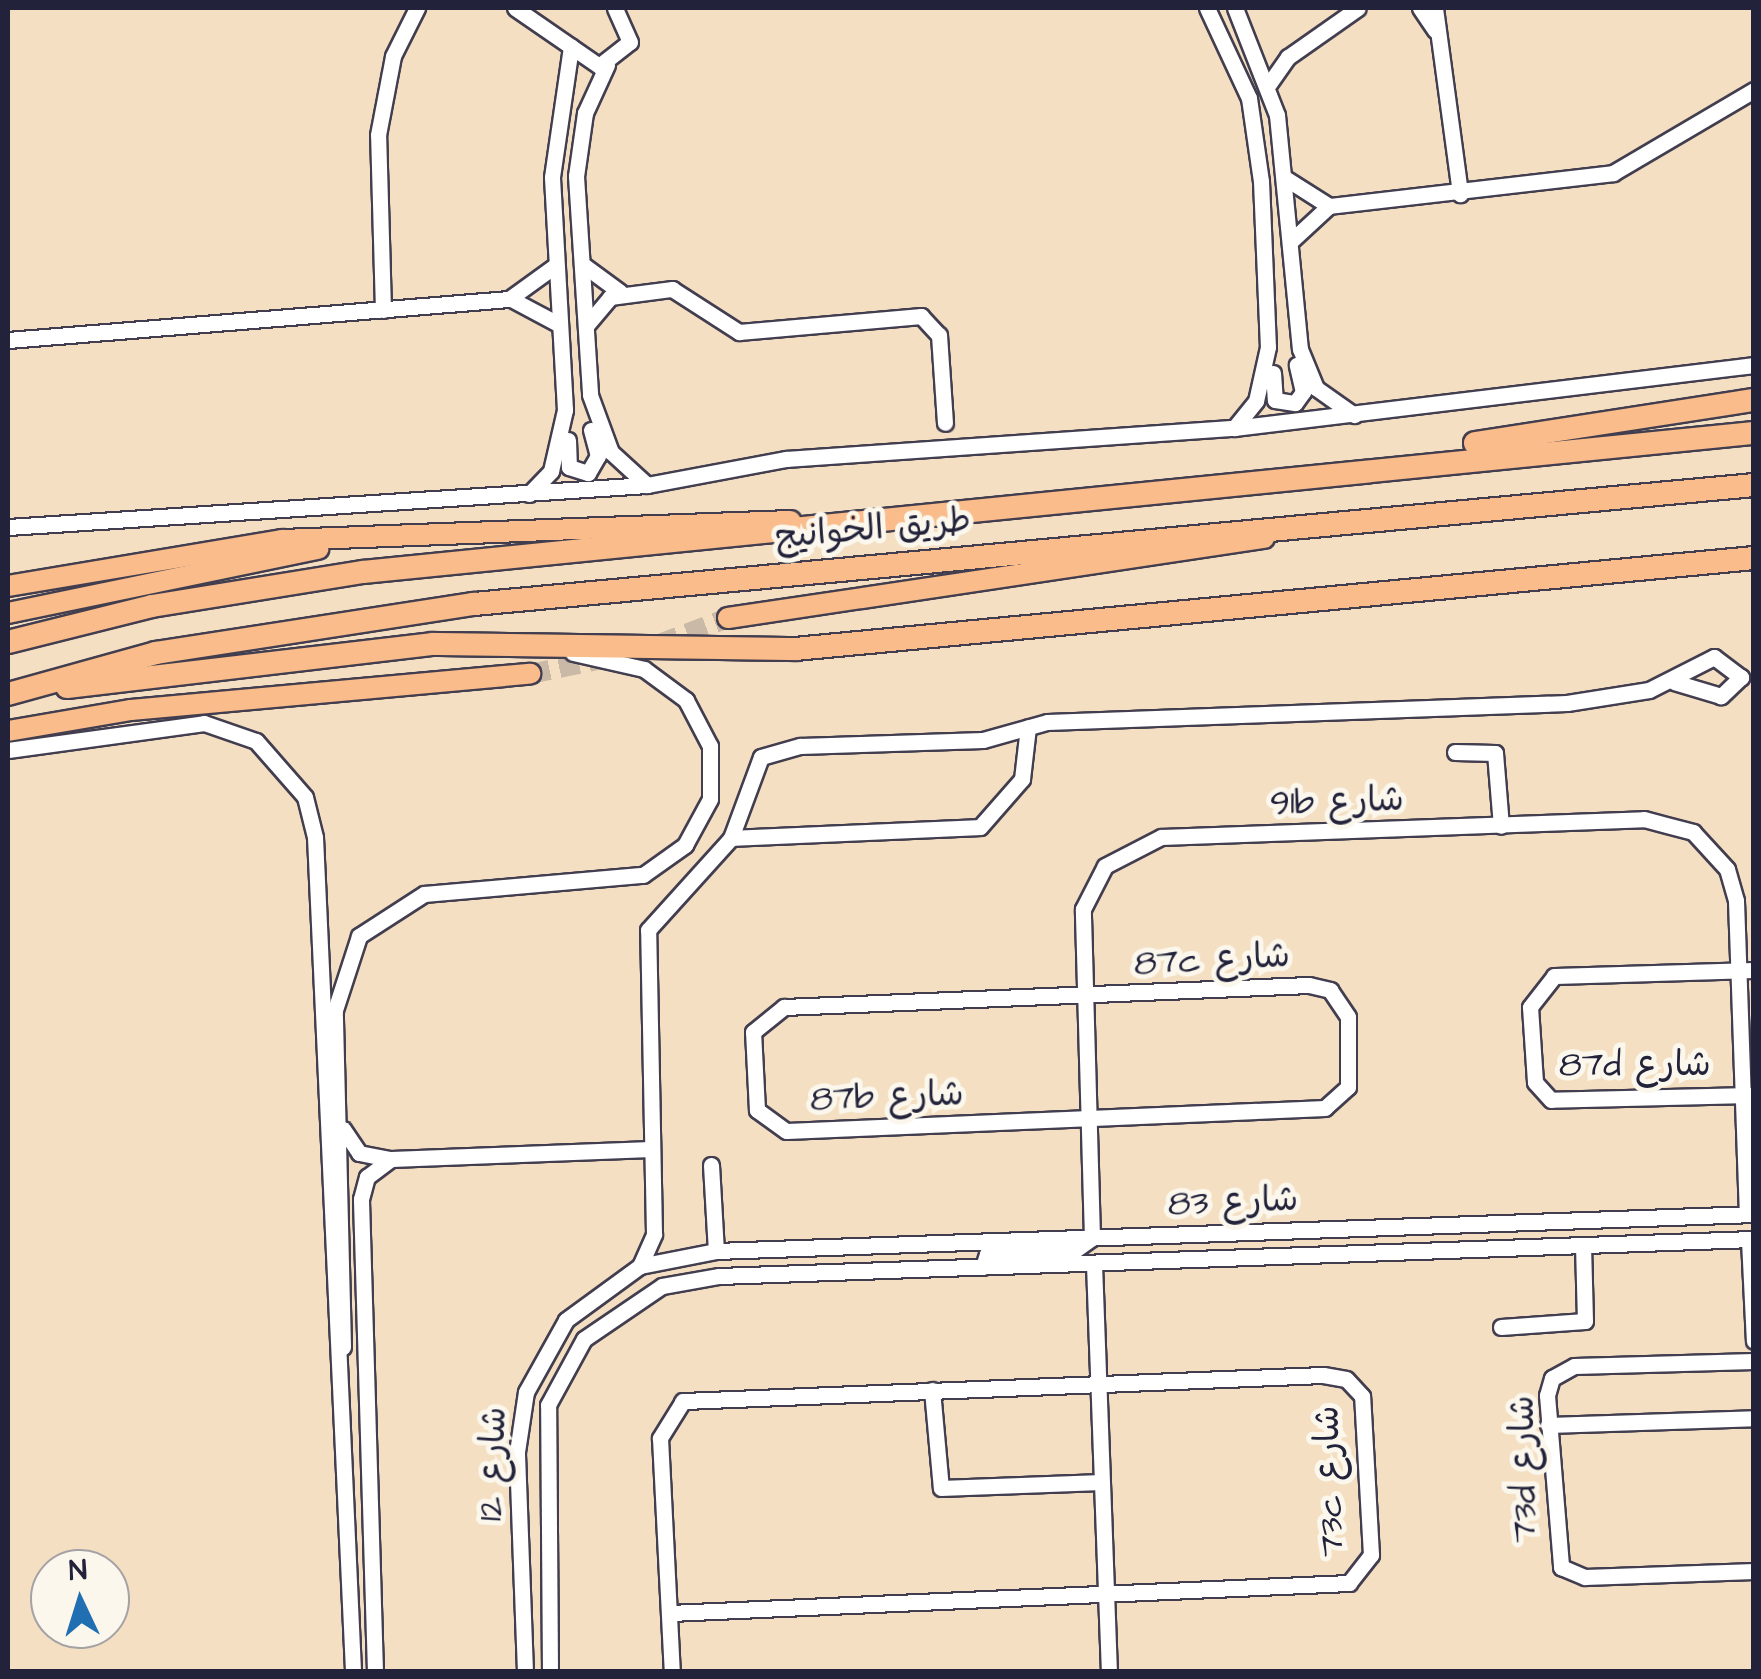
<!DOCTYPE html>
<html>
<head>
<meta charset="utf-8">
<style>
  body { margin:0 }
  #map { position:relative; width:1761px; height:1679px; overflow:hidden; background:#f4dfc2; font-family:"Architects Daughter","Playpen Sans Arabic",sans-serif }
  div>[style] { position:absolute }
  .major-tunnel>* { height:20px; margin-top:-10px; transform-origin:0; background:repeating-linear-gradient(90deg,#cab9a7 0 20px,transparent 0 30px) }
  .roads { filter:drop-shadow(2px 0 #423e4f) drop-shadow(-2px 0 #423e4f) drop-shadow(0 2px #423e4f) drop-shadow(0 -2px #423e4f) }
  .minor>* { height:15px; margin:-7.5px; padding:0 7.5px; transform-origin:7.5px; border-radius:7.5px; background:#fff }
  .major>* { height:20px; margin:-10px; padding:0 10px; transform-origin:10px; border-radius:10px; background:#f9bc8a }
  .highway>* { height:22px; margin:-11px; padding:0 11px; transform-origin:11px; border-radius:11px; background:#f9bc8a }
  span { translate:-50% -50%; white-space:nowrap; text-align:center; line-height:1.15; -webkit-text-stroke:10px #fbf7ec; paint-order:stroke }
  .street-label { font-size:35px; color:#22223b }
  .frame { position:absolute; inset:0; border:10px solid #22223b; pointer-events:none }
  .north { position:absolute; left:30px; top:1549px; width:100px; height:100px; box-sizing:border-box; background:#fbf7ec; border:2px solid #a4a2a5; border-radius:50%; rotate:356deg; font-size:28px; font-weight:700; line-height:40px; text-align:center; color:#22223b }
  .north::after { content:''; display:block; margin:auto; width:35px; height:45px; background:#1f6fb2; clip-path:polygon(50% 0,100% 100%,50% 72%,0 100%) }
</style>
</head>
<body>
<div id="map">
  <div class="major-tunnel">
    <i style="left:659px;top:644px;width:74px;rotate:-20.6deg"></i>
    <i style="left:530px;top:674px;width:84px;rotate:-11.7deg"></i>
  </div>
  <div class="roads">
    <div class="minor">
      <i style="left:515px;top:8px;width:102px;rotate:34.6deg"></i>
      <i style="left:599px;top:66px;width:39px;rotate:-38deg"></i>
      <i style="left:630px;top:42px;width:37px;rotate:-114deg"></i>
      <i style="left:1207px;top:8px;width:99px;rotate:65deg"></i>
      <i style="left:1249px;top:98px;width:84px;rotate:81.8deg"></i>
      <i style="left:1261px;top:181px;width:166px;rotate:87.6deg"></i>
      <i style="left:1268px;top:347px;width:55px;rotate:102.5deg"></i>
      <i style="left:1256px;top:401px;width:35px;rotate:129deg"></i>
      <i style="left:1235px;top:8px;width:115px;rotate:68.6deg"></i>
      <i style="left:1277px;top:115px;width:235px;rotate:84.4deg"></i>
      <i style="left:1300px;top:349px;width:42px;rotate:67.7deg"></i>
      <i style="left:1316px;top:388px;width:47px;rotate:35.4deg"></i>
      <i style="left:1420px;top:8px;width:27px;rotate:56deg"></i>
      <i style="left:1435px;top:8px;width:188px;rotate:82.3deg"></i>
      <i style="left:607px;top:65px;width:53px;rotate:114.6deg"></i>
      <i style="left:585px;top:113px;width:64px;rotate:98.1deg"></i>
      <i style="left:576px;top:176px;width:219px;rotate:86.3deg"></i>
      <i style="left:590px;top:395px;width:61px;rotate:69.8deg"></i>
      <i style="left:611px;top:452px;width:49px;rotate:42.5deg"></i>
      <i style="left:1269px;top:84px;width:33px;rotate:-55deg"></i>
      <i style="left:1288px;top:57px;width:85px;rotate:-35deg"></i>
      <i style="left:1285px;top:178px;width:52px;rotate:32.5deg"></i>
      <i style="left:1290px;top:242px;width:53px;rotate:-42.7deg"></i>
      <i style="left:1329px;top:206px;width:286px;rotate:-6.6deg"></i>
      <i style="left:1613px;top:173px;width:164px;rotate:-30.5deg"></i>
      <i style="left:582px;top:264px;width:47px;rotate:36.4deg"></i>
      <i style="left:513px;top:300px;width:53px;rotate:28deg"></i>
      <i style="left:383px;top:310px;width:175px;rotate:-91.6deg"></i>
      <i style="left:378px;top:135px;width:80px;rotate:-79.2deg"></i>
      <i style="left:393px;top:56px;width:54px;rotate:-63.4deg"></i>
      <i style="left:586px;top:326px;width:38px;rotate:-50deg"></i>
      <i style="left:610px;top:297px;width:63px;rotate:-7.4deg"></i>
      <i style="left:672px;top:289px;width:80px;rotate:32.7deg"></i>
      <i style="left:739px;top:332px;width:183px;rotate:-5deg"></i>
      <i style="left:921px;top:316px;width:26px;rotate:47deg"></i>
      <i style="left:939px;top:335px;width:88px;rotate:86.1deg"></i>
      <i style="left:8px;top:340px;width:503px;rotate:-4.68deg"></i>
      <i style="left:509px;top:299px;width:58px;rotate:-35.9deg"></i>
      <i style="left:1273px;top:373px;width:27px;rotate:86deg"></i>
      <i style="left:1275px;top:400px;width:20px;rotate:9deg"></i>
      <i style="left:1295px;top:403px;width:14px;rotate:-54deg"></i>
      <i style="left:1303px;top:392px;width:28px;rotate:-103deg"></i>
      <i style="left:568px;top:440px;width:27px;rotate:88deg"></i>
      <i style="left:569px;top:467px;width:20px;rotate:18deg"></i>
      <i style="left:588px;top:473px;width:20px;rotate:-60deg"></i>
      <i style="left:598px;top:456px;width:27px;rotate:-105deg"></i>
      <i style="left:529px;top:494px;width:32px;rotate:-46deg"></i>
      <i style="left:551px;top:471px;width:63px;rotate:-77.1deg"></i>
      <i style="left:565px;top:410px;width:233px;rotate:-93.2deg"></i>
      <i style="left:552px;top:177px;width:132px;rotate:-81.7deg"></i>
      <i style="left:8px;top:527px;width:640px;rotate:-3.76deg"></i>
      <i style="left:647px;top:485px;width:141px;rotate:-10.6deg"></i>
      <i style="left:786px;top:459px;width:449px;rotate:-4deg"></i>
      <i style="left:1234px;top:428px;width:524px;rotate:-6.91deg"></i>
      <i style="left:8px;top:750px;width:198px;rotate:-7.8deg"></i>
      <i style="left:204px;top:723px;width:55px;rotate:19.1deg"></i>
      <i style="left:256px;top:741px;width:74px;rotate:48.8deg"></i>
      <i style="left:305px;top:797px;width:41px;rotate:76deg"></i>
      <i style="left:315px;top:837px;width:836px;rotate:87.39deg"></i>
      <i style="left:1455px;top:752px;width:40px;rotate:1.4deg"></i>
      <i style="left:1495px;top:753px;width:73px;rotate:85.3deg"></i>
      <i style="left:731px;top:838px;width:249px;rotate:-2.5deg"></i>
      <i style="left:980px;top:827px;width:64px;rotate:-48.8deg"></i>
      <i style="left:1022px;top:779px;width:52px;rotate:-83.4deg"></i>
      <i style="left:1309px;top:985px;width:22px;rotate:13deg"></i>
      <i style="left:1330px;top:990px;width:32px;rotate:56deg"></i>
      <i style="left:1348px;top:1017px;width:70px;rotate:90deg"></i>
      <i style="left:1348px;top:1087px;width:31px;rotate:138deg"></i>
      <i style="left:1325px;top:1108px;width:539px;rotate:177.56deg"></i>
      <i style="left:786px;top:1131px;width:36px;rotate:-144deg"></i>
      <i style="left:757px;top:1110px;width:78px;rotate:-92.9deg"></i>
      <i style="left:753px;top:1032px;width:40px;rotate:-39deg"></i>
      <i style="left:784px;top:1007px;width:525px;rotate:-2.4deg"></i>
      <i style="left:1750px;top:1095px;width:199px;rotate:178.6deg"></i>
      <i style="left:1551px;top:1100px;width:24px;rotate:-132deg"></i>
      <i style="left:1535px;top:1082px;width:75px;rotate:-93.8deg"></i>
      <i style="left:1530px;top:1007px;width:39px;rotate:-52deg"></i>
      <i style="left:1554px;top:976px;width:200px;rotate:-1.7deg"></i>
      <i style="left:343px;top:1129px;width:29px;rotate:56deg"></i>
      <i style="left:359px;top:1153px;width:33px;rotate:11deg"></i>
      <i style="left:391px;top:1159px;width:260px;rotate:-2.2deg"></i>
      <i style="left:711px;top:1165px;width:86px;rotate:86.7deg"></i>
      <i style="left:1749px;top:1240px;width:101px;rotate:87.2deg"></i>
      <i style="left:1094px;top:1264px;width:408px;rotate:87.9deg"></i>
      <i style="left:640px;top:1266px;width:35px;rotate:-66deg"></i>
      <i style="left:654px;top:1234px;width:304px;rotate:-91.1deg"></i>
      <i style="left:648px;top:930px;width:124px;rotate:-47.9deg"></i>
      <i style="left:731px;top:838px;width:86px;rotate:-69.7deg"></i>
      <i style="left:761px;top:757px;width:41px;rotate:-15.8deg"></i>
      <i style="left:800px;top:746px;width:183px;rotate:-1.9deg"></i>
      <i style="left:983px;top:740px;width:66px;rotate:-15.7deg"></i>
      <i style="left:1047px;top:722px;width:520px;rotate:-2.09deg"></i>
      <i style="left:1567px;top:703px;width:83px;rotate:-9deg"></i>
      <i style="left:1649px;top:690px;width:73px;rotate:-26.9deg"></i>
      <i style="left:1714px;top:657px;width:34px;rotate:37deg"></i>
      <i style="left:1741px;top:677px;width:28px;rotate:136deg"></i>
      <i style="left:1721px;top:696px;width:49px;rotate:-163.4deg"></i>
      <i style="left:983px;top:1267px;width:14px;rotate:-73deg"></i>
      <i style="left:987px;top:1254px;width:88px;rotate:-2.6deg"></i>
      <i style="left:1075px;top:1250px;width:21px;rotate:-35deg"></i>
      <i style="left:1092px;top:1238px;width:329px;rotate:-91.6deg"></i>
      <i style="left:1083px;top:909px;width:48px;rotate:-62.9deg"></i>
      <i style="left:1105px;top:866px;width:63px;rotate:-27.4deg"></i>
      <i style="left:1161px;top:837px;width:483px;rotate:-2.1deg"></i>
      <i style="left:1644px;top:819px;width:51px;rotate:14.9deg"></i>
      <i style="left:1693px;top:832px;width:50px;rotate:47.4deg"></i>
      <i style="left:1727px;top:869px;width:33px;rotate:74deg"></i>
      <i style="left:1736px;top:901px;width:313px;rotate:88deg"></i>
      <i style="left:1501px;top:1327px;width:84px;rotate:-4.1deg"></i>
      <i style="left:1585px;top:1321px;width:76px;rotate:-91.5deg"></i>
      <i style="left:343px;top:1347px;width:337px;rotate:-91.4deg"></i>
      <i style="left:335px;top:1010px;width:78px;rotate:-72deg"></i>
      <i style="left:359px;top:936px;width:77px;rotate:-32.9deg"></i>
      <i style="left:424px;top:894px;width:220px;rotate:-5deg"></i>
      <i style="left:643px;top:875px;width:52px;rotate:-35.5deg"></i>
      <i style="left:685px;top:845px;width:52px;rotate:-61.5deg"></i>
      <i style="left:710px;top:799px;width:53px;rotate:-90deg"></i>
      <i style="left:710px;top:746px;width:52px;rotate:-117.6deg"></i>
      <i style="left:686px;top:700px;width:52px;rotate:-143.6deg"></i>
      <i style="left:644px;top:669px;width:73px;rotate:-167.3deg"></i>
      <i style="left:1754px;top:1361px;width:180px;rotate:178.4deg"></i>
      <i style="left:1574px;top:1366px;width:25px;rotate:151deg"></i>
      <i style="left:1552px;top:1378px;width:18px;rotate:106deg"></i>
      <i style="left:1547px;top:1395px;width:173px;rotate:85.3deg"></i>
      <i style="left:1561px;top:1567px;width:26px;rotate:23deg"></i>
      <i style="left:1585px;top:1577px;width:169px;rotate:-2deg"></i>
      <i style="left:932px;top:1390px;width:98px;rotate:84.8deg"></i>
      <i style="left:941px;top:1488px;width:160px;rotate:-2.1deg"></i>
      <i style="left:1548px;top:1425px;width:206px;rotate:-1.9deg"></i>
      <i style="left:670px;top:1613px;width:680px;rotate:-2.53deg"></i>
      <i style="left:1349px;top:1583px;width:36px;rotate:-52deg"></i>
      <i style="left:1371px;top:1555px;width:159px;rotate:-93.2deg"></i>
      <i style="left:1362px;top:1396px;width:23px;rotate:-133deg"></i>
      <i style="left:1346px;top:1379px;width:23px;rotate:-170deg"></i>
      <i style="left:1323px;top:1375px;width:641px;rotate:177.67deg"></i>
      <i style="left:683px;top:1401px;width:44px;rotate:121.9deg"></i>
      <i style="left:660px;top:1438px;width:234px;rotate:87.1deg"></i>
      <i style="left:375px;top:1672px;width:473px;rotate:-91.7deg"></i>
      <i style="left:361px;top:1199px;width:23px;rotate:-75deg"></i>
      <i style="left:367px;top:1177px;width:30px;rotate:-37deg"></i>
      <i style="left:525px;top:1672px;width:220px;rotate:-92.1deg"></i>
      <i style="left:517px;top:1452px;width:61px;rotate:-81.5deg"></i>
      <i style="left:526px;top:1392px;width:82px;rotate:-60.9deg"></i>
      <i style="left:566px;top:1320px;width:92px;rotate:-36.1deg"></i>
      <i style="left:640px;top:1266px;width:77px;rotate:-11.2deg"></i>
      <i style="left:716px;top:1251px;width:1039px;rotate:-2.04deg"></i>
      <i style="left:550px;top:1672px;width:267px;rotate:-90.4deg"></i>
      <i style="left:548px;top:1405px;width:75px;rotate:-61.4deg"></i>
      <i style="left:584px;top:1339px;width:94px;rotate:-34.2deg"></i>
      <i style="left:662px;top:1286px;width:58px;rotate:-10deg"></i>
      <i style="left:719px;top:1276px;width:1036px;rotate:-2.05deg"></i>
    </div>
    <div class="major">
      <i style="left:8px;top:586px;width:278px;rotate:-9.5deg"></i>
      <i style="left:282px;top:540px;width:509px;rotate:-2.14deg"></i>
      <i style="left:8px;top:613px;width:317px;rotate:-11.7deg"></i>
      <i style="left:728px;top:618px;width:542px;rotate:-8.49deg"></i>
      <i style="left:8px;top:731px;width:125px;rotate:-9.7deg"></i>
      <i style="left:131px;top:710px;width:401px;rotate:-5.2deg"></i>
    </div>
    <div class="highway">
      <i style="left:1475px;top:443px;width:282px;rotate:-8.8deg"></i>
      <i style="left:8px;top:642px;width:148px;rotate:-14deg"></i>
      <i style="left:152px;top:606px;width:214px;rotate:-9.2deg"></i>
      <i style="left:363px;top:572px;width:1398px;rotate:-5.71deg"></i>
      <i style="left:67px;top:687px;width:369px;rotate:-6.7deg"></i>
      <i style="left:433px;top:644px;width:362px;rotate:0.8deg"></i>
      <i style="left:795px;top:649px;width:963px;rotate:-5.42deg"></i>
      <i style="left:8px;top:694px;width:154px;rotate:-15.5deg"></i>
      <i style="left:156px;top:653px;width:322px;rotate:-8.8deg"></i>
      <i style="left:474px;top:604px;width:1286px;rotate:-5.31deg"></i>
    </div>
  </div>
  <div class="street-label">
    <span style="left:873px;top:529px;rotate:-5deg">طريق الخوانيج</span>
    <span style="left:1337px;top:802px;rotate:-2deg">91b شارع</span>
    <span style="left:1212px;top:960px;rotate:-3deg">87c شارع</span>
    <span style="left:1635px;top:1065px">87d شارع</span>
    <span style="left:887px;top:1097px;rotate:-2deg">87b شارع</span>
    <span style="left:1233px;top:1202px;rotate:-2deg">شارع 83</span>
    <span style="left:493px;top:1464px;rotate:-88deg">شارع 12</span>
    <span style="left:1524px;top:1469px;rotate:-91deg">73d شارع</span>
    <span style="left:1330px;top:1481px;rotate:-92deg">73c شارع</span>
  </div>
  <div class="frame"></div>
  <div class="north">N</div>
</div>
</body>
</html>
